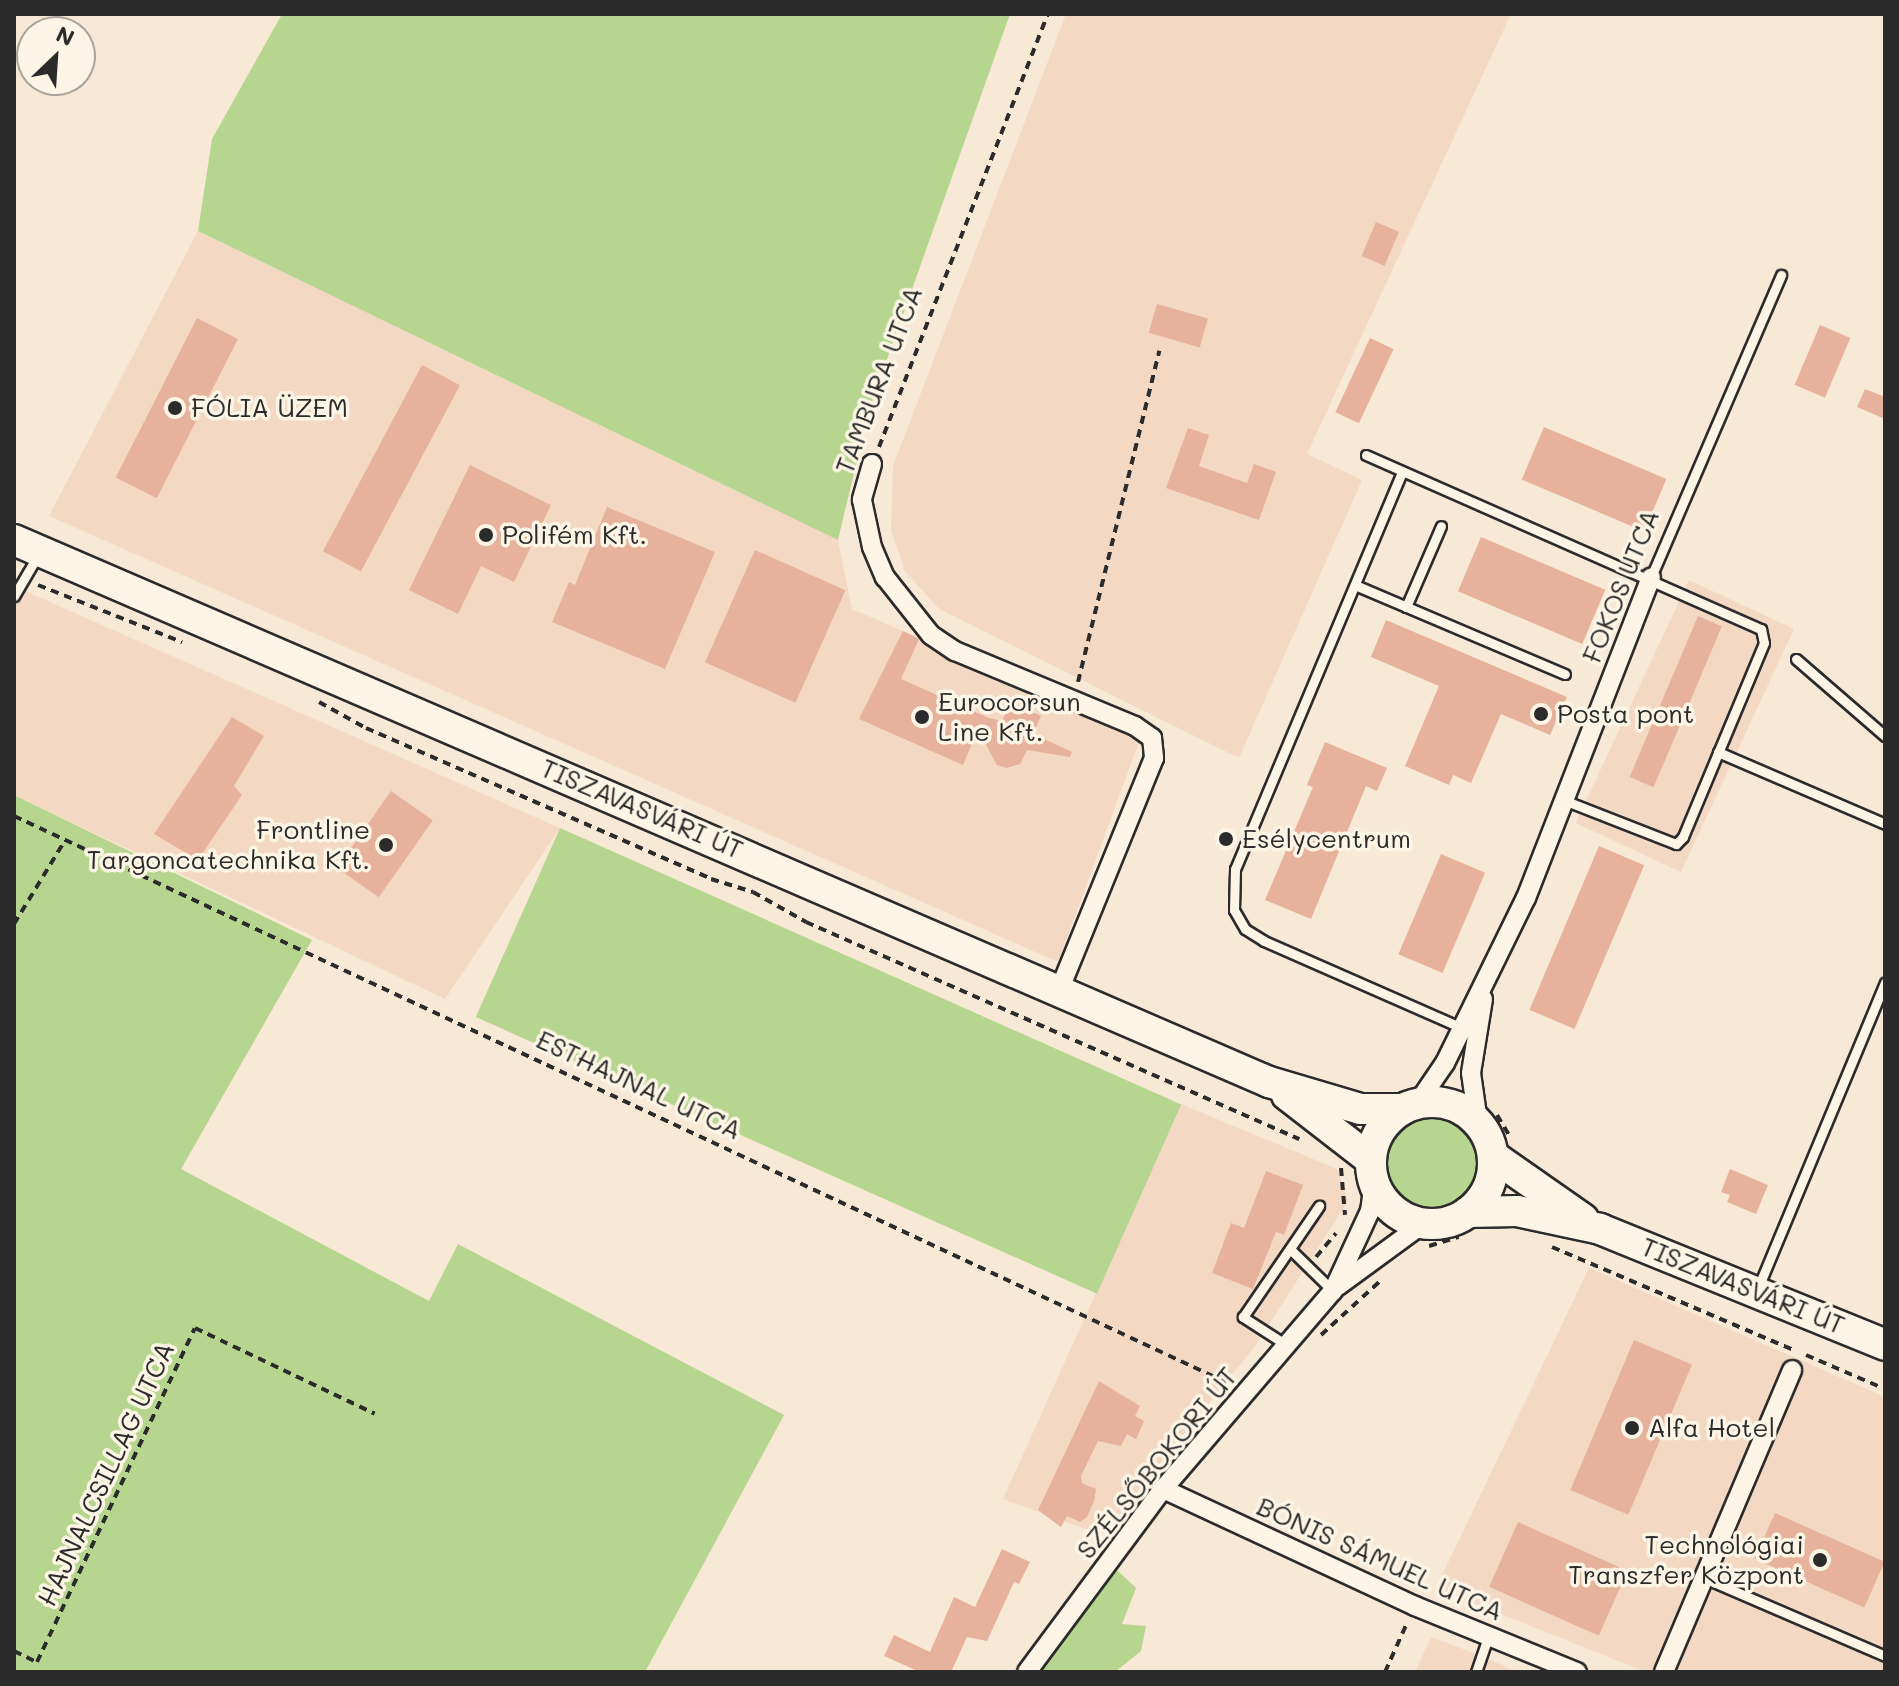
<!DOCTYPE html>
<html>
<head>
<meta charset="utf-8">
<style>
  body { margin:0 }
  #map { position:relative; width:1899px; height:1686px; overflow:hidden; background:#f8e8d6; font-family:Mali,sans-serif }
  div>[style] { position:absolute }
  .built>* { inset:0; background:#f3d8c4; transform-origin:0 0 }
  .green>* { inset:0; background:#b6d690; transform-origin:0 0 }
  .round { border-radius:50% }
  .building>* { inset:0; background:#e7b29b; transform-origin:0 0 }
  .path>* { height:4px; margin-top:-2px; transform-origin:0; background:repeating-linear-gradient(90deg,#2b2b2b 0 8px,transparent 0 14px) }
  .roads { filter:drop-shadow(2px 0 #2b2b2b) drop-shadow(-2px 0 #2b2b2b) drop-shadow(0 2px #2b2b2b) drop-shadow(0 -2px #2b2b2b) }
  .service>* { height:9px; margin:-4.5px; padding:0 4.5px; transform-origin:4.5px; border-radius:4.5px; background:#fcf5e5 }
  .minor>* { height:18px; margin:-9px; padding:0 9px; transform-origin:9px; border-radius:9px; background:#fcf5e5 }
  .primary>* { height:30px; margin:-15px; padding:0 15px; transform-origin:15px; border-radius:15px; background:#fcf5e5 }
  .primary>.ring { margin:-15px; padding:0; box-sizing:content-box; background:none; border:30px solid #fcf5e5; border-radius:50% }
  .dots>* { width:22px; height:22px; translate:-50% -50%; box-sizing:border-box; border:4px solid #fcf5e5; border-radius:50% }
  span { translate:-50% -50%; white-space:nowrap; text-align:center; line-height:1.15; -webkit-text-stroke:7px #fcf5e5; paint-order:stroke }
  .street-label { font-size:26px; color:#2b2b2b }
  .poi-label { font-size:26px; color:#2b2b2b }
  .left { translate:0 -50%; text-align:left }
  .right { translate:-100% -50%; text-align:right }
  .frame { position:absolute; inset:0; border:16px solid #2b2b2b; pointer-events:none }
  .north { position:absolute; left:16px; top:16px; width:80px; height:80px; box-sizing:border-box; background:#fcf5e5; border:2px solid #a8a49b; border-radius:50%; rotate:25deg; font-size:22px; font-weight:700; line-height:32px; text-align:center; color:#2b2b2b }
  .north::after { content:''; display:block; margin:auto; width:28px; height:36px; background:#2b2b2b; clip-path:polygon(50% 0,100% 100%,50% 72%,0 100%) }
</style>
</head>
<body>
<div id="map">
  <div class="built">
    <i style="clip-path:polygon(1066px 14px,1511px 14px,1307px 454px,1362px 480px,1239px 758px,939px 609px,905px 571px,891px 531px,893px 466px)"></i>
    <i style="clip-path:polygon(198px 231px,838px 540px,852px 609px,1142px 734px,1058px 962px,49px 516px)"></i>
    <i style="left:1689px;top:580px;width:116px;height:268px;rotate:25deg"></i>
    <i style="clip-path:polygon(14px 586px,560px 828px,445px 999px,14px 795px)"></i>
    <i style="clip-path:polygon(1181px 1104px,1337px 1169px,1348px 1201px,1256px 1345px,1102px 1535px,1003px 1499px)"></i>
    <i style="clip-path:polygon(1589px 1268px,1885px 1397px,1885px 1672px,1646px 1672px,1436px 1588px)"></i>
    <i style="clip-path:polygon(1431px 1637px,1482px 1656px,1517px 1672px,1415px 1672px)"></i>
  </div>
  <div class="green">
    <i style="clip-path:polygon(282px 14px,1010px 14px,869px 410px,838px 540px,198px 231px,212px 139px)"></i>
    <i style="clip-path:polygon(14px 795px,312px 940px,181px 1169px,429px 1301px,458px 1244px,784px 1415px,645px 1672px,14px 1672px)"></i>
    <i style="left:560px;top:828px;width:680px;height:207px;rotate:24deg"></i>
    <i class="round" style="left:1383px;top:1114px;width:98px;height:98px"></i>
    <i style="clip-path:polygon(1116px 1569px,1136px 1588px,1122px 1624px,1146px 1626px,1141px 1651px,1115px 1672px,1038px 1672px)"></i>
  </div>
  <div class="building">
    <i style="left:1376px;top:222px;width:25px;height:37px;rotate:23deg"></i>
    <i style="left:1157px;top:304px;width:53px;height:30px;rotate:16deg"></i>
    <i style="left:197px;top:318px;width:46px;height:179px;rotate:27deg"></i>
    <i style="left:1820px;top:325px;width:33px;height:65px;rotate:23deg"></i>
    <i style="left:1370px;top:338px;width:26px;height:82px;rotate:25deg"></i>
    <i style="left:422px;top:365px;width:43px;height:211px;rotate:28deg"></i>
    <i style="clip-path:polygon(1865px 389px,1885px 397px,1885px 419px,1857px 407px)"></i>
    <i style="left:1544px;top:427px;width:133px;height:57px;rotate:23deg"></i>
    <i style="clip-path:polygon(1188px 428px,1209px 435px,1199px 466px,1247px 483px,1254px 464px,1276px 472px,1259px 520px,1166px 488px)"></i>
    <i style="clip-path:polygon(470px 465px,551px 505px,514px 582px,481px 566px,458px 614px,409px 590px)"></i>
    <i style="clip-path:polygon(607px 507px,715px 552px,665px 669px,552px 622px,569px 582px,575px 585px)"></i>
    <i style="left:1481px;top:537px;width:135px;height:59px;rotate:23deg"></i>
    <i style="left:755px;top:550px;width:99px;height:123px;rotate:24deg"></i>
    <i style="left:1698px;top:616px;width:26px;height:175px;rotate:23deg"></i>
    <i style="clip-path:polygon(1386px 620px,1567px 697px,1550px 735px,1501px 714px,1471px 783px,1453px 775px,1449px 785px,1405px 766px,1439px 686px,1371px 657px)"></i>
    <i style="clip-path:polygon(903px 631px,919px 639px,901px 679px,989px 718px,1002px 721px,1011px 702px,1041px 716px,1033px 734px,1072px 752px,1070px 757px,1027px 750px,1020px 764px,1007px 768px,997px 765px,978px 730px,963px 765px,859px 719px)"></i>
    <i style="clip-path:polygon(232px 717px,264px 736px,234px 786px,242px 795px,198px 860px,154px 834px)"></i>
    <i style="clip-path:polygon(1325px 742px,1387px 768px,1377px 791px,1366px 786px,1311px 919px,1265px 900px,1313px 787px,1307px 785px)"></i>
    <i style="left:391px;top:791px;width:51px;height:94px;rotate:35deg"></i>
    <i style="left:1599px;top:846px;width:49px;height:178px;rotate:23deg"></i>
    <i style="left:1441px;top:854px;width:48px;height:109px;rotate:23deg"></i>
    <i style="clip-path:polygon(1730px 1169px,1768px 1185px,1756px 1214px,1727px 1202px,1730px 1195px,1721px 1192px)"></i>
    <i style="clip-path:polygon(1266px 1171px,1303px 1185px,1284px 1235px,1276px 1232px,1253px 1289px,1212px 1273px,1231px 1223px,1244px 1228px)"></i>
    <i style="left:1634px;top:1340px;width:63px;height:163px;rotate:23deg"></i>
    <i style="clip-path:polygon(1099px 1381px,1140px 1406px,1135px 1416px,1144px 1421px,1136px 1439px,1127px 1434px,1121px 1446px,1098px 1441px,1081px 1476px,1082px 1483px,1096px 1489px,1094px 1501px,1087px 1517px,1080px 1522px,1067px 1516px,1061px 1527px,1038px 1510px)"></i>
    <i style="left:1775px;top:1513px;width:120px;height:50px;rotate:24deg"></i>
    <i style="left:1518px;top:1522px;width:120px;height:71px;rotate:24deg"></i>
    <i style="clip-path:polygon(1002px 1549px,1030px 1562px,1019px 1584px,1014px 1582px,987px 1641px,967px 1637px,951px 1672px,920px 1672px,884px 1656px,894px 1635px,930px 1652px,954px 1597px,975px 1607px)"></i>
  </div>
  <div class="path">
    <i style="left:879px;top:447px;width:465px;rotate:-68.7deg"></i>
    <i style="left:38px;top:585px;width:155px;rotate:21.6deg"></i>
    <i style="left:1078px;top:682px;width:341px;rotate:-76.2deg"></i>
    <i style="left:319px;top:702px;width:54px;rotate:29deg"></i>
    <i style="left:366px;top:728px;width:377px;rotate:23.6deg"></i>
    <i style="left:711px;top:879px;width:44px;rotate:17.2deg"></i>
    <i style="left:753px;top:892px;width:61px;rotate:29.5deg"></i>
    <i style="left:806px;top:922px;width:539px;rotate:23.76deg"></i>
    <i style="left:14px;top:816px;width:1342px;rotate:25.04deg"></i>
    <i style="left:14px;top:924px;width:96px;rotate:-58.6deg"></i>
    <i style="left:1497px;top:1115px;width:23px;rotate:59deg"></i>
    <i style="left:1341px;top:1168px;width:47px;rotate:85.1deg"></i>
    <i style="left:1429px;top:1246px;width:31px;rotate:-17deg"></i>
    <i style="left:1552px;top:1247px;width:263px;rotate:23.1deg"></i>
    <i style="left:1316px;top:1257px;width:31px;rotate:-50deg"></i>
    <i style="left:1321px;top:1335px;width:79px;rotate:-42.4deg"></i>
    <i style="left:1806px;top:1355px;width:86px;rotate:23.3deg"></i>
    <i style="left:14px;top:1651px;width:25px;rotate:26deg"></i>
    <i style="left:37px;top:1662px;width:369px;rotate:-64.7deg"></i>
    <i style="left:195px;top:1328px;width:199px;rotate:25.5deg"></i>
    <i style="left:1385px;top:1672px;width:54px;rotate:-65.8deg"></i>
  </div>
  <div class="roads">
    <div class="service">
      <i style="left:1366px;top:455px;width:432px;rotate:23.8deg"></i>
      <i style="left:1761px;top:629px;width:14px;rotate:78deg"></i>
      <i style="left:1764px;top:643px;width:210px;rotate:112.7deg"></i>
      <i style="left:1683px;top:837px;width:10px;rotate:135deg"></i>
      <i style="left:1676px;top:844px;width:120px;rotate:-158.6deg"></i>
      <i style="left:1402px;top:472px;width:431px;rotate:112.8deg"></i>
      <i style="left:1235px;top:869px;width:41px;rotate:91.4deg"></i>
      <i style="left:1234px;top:910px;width:22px;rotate:60deg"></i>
      <i style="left:1245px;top:929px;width:22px;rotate:32deg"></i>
      <i style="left:1264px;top:941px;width:216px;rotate:23.7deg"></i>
      <i style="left:1651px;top:577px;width:329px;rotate:-66.7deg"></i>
      <i style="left:1355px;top:585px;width:228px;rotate:23deg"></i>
      <i style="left:14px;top:596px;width:48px;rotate:-59.7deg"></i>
      <i style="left:1406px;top:607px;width:88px;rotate:-66.6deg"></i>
      <i style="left:1796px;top:659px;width:118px;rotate:40.9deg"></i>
      <i style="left:1718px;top:752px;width:182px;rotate:23.3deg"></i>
      <i style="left:1290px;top:1249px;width:60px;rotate:44.3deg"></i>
      <i style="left:1757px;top:1290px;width:333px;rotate:-67.4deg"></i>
      <i style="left:1288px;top:1346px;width:54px;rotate:-147.2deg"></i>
      <i style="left:1243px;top:1317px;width:135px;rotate:-55.6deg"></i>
      <i style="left:1704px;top:1578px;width:197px;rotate:23.3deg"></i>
      <i style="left:1476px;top:1672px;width:37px;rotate:-71deg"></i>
    </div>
    <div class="minor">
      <i style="left:872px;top:464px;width:37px;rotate:106deg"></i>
      <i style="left:862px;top:500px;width:48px;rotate:78deg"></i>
      <i style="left:872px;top:547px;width:33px;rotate:67deg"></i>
      <i style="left:885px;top:577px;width:74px;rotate:51.6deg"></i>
      <i style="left:931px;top:635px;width:29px;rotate:34deg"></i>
      <i style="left:955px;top:651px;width:195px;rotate:22.6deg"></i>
      <i style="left:1135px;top:726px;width:21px;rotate:35deg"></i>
      <i style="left:1152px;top:738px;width:20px;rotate:84deg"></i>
      <i style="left:1154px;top:758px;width:248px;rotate:112.2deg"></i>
      <i style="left:1417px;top:1104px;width:50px;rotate:-55.7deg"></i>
      <i style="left:1445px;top:1063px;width:184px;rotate:-63.9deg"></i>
      <i style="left:1526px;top:898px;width:344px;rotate:-68.7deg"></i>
      <i style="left:1478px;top:1122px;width:49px;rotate:-98.1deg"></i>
      <i style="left:1471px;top:1073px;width:75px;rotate:-80.8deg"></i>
      <i style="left:1338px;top:1286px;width:107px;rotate:-36.2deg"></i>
      <i style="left:1163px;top:1489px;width:278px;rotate:24.9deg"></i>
      <i style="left:1415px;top:1606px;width:175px;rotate:22.2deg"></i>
      <i style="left:1027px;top:1672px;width:228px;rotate:-53.4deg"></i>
      <i style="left:1163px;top:1489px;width:261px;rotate:-49.4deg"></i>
      <i style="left:1333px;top:1291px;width:88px;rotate:-65.2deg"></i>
      <i style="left:1370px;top:1211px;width:30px;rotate:-82deg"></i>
      <i style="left:1664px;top:1672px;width:328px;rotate:-67deg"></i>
    </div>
    <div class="primary">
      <i style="left:14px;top:540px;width:1367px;rotate:23.36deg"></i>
      <i style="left:1269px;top:1082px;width:95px;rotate:16.5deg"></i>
      <i style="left:1360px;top:1109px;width:43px"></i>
      <i style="left:1287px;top:1095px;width:106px;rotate:37.7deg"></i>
      <i class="ring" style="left:1371px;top:1102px;width:92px;height:92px"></i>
      <i style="left:1493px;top:1156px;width:110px;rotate:35deg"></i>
      <i style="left:1468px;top:1212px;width:49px;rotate:-1.2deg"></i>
      <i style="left:1517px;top:1211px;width:85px;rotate:12.2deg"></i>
      <i style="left:1600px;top:1229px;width:308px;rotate:22.1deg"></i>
    </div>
  </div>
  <div class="dots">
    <i style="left:175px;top:408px;background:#2b2b2b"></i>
    <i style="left:486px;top:535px;background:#2b2b2b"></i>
    <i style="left:1541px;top:714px;background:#2b2b2b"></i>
    <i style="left:922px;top:717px;background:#2b2b2b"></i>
    <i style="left:1226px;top:839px;background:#2b2b2b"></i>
    <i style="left:386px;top:845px;background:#2b2b2b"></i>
    <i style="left:1632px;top:1428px;background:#2b2b2b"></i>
    <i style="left:1820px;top:1560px;background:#2b2b2b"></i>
  </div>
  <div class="street-label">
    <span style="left:879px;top:380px;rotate:-69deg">TAMBURA UTCA</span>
    <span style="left:1621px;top:586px;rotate:-68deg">FOKOS UTCA</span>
    <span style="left:642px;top:809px;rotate:23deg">TISZAVASVÁRI ÚT</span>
    <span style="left:639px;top:1085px;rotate:25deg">ESTHAJNAL UTCA</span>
    <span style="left:1743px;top:1286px;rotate:22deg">TISZAVASVÁRI ÚT</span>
    <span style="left:1157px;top:1463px;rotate:-51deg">SZÉLSŐBOKORI ÚT</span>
    <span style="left:106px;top:1474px;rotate:-65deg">HAJNALCSILLAG UTCA</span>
    <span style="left:1380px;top:1559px;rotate:24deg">BÓNIS SÁMUEL UTCA</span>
  </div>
  <div class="poi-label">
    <span class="left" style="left:191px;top:408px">FÓLIA ÜZEM</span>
    <span class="left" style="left:502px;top:535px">Polifém Kft.</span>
    <span class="left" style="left:938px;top:717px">Eurocorsun<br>Line Kft.</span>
    <span class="left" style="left:1557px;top:714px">Posta pont</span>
    <span class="right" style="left:370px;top:845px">Frontline<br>Targoncatechnika Kft.</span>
    <span class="left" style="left:1242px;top:839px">Esélycentrum</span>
    <span class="left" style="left:1648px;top:1428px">Alfa Hotel</span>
    <span class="right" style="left:1804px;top:1560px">Technológiai<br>Transzfer Központ</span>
  </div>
  <div class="frame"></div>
  <div class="north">N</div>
</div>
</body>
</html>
